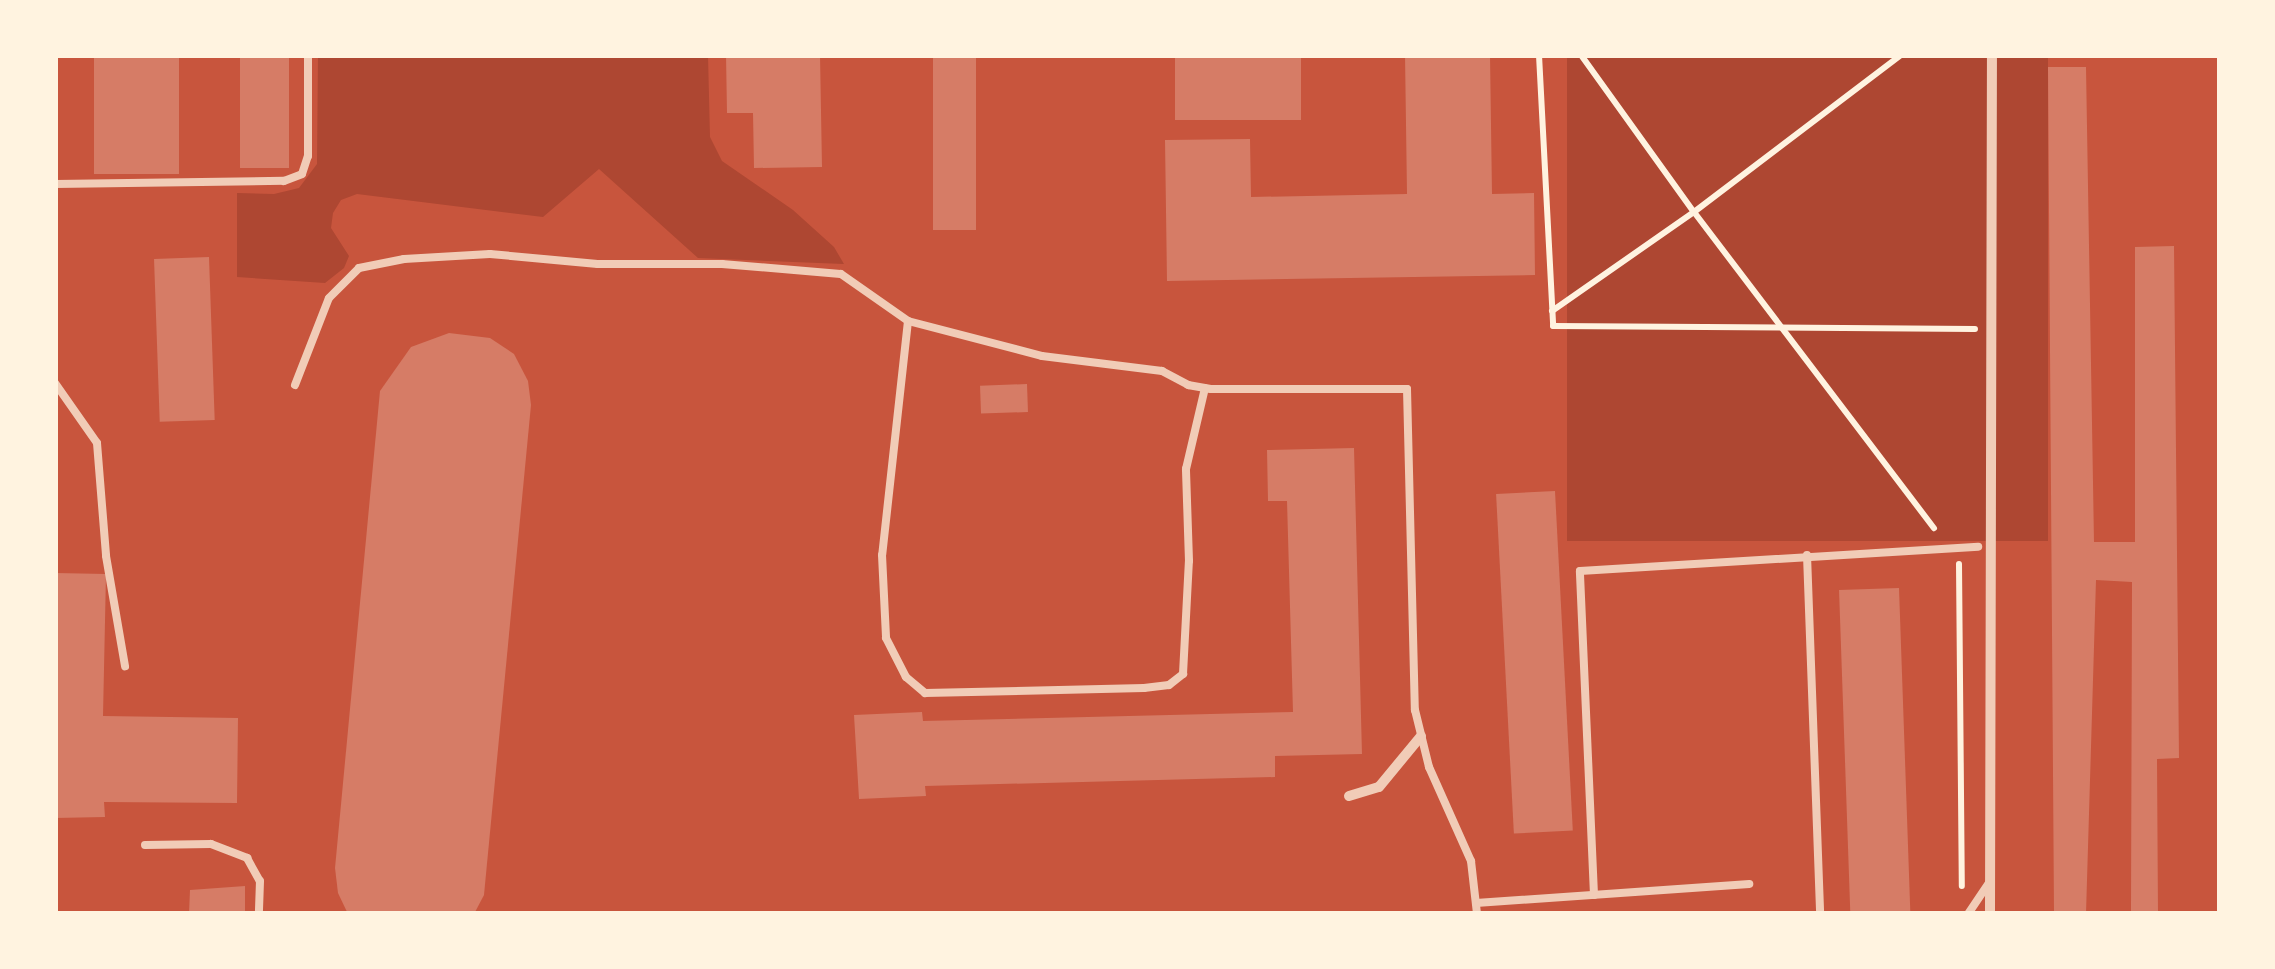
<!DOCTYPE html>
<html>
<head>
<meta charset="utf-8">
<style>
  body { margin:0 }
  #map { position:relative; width:2275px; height:969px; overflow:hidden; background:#c8553d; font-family:"Fira Sans Condensed",sans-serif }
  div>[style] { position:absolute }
  .green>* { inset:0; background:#ae4732; transform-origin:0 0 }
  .building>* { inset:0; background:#d67c66; transform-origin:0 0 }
  .path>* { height:6px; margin:-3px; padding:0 3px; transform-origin:3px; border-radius:3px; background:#fff3e0 }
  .service>* { height:8px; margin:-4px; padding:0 4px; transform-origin:4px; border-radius:4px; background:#f1ccb7 }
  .minor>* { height:10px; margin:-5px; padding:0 5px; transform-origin:5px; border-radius:5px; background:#f1ccb7 }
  span { translate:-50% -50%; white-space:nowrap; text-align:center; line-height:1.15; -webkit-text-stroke:8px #fff3e0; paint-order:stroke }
  .frame { position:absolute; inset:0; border:58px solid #fff3e0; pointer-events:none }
</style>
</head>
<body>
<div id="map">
  <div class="green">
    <i style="clip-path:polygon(318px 55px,708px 55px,710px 137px,722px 161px,793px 210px,834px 247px,844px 264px,698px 258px,599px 169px,543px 217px,357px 194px,341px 200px,333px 213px,331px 228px,349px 256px,344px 268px,325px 283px,237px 277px,237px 193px,274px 194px,299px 188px,317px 164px)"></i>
    <i style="left:1567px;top:55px;width:481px;height:486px"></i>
  </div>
  <div class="building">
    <i style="left:94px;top:55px;width:85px;height:119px"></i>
    <i style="left:240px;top:55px;width:49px;height:113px"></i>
    <i style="clip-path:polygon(726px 55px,820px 55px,822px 167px,754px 168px,753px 113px,727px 113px)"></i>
    <i style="left:933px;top:55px;width:43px;height:175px"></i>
    <i style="left:1175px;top:55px;width:126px;height:65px"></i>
    <i style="clip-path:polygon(1405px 55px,1490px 55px,1492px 194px,1534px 193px,1535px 275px,1167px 281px,1165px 140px,1250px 139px,1251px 197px,1407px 194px)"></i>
    <i style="clip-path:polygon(2048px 67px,2086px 67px,2094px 542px,2135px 542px,2135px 247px,2174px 246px,2179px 758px,2157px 759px,2158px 914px,2131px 914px,2132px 582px,2096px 580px,2086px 914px,2054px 914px)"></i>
    <i style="left:209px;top:257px;width:163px;height:55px;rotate:88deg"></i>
    <i style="clip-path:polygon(449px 333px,490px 338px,514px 354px,528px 381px,531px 405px,484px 895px,474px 914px,348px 914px,338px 893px,335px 868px,380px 391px,411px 347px)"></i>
    <i style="left:1027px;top:384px;width:28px;height:47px;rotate:88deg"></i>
    <i style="clip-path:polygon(1354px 448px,1362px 754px,1275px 756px,1275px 777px,925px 786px,926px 796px,859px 799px,854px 715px,922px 712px,923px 721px,1293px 712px,1287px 501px,1268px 501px,1267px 450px)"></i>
    <i style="left:1555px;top:491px;width:340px;height:59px;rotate:87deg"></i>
    <i style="clip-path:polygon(55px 573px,106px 574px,103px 716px,238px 718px,237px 803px,104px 802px,105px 817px,55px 818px)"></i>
    <i style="left:1899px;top:588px;width:326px;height:60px;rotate:88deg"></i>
    <i style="clip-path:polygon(245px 886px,245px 914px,189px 914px,190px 890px)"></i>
  </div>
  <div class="path">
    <i style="left:1539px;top:55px;width:271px;rotate:87deg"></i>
    <i style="left:1553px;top:326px;width:422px;rotate:0.4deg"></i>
    <i style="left:1581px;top:55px;width:193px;rotate:54.3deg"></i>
    <i style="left:1694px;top:212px;width:397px;rotate:52.8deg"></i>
    <i style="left:1552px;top:311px;width:173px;rotate:-34.9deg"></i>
    <i style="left:1694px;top:212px;width:260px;rotate:-37.2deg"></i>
    <i style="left:1959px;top:564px;width:322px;rotate:89.5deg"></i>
  </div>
  <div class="service">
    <i style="left:55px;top:184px;width:229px;rotate:-0.8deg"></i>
    <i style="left:284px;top:181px;width:19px;rotate:-21deg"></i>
    <i style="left:302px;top:174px;width:19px;rotate:-72deg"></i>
    <i style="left:308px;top:156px;width:101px;rotate:-90deg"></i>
    <i style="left:908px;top:321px;width:235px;rotate:96.3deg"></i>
    <i style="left:882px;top:555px;width:83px;rotate:87.2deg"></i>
    <i style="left:886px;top:638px;width:44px;rotate:62.9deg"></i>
    <i style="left:906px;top:677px;width:25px;rotate:40deg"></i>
    <i style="left:925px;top:693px;width:219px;rotate:-1.3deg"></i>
    <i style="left:1144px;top:688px;width:25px;rotate:-7deg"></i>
    <i style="left:1169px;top:685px;width:18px;rotate:-38deg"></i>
    <i style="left:1183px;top:674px;width:113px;rotate:-87deg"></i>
    <i style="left:1189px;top:561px;width:92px;rotate:-91.9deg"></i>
    <i style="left:1186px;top:469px;width:83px;rotate:-76.8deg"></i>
    <i style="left:55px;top:383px;width:73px;rotate:55deg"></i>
    <i style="left:97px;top:443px;width:113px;rotate:85.4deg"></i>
    <i style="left:106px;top:556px;width:112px;rotate:80.2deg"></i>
    <i style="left:295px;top:385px;width:93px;rotate:-68.7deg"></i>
    <i style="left:329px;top:298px;width:42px;rotate:-45deg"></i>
    <i style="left:359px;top:268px;width:46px;rotate:-11.3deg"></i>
    <i style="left:404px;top:259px;width:86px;rotate:-3.3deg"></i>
    <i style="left:490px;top:254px;width:108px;rotate:5.3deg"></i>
    <i style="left:598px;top:264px;width:124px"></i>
    <i style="left:722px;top:264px;width:119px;rotate:4.8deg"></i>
    <i style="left:841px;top:274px;width:82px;rotate:35deg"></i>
    <i style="left:908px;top:321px;width:138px;rotate:14.6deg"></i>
    <i style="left:1042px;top:356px;width:121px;rotate:7.1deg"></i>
    <i style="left:1162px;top:371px;width:30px;rotate:28deg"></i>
    <i style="left:1188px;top:385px;width:23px;rotate:10deg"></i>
    <i style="left:1211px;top:389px;width:196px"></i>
    <i style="left:1407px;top:389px;width:321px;rotate:88.6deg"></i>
    <i style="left:1415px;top:710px;width:59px;rotate:76.2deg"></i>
    <i style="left:1429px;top:767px;width:103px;rotate:65.9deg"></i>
    <i style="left:1471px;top:861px;width:53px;rotate:83.5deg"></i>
    <i style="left:1807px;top:555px;width:359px;rotate:87.9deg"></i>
    <i style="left:145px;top:845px;width:66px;rotate:-0.9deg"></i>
    <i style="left:211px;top:844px;width:39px;rotate:21deg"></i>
    <i style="left:247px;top:858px;width:26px;rotate:61deg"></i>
    <i style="left:260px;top:881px;width:33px;rotate:92deg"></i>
    <i style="left:1594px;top:895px;width:324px;rotate:-92.5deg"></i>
    <i style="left:1580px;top:571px;width:399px;rotate:-3.5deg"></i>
    <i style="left:1476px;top:903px;width:274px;rotate:-4deg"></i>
    <i style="left:1968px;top:914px;width:40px;rotate:-56deg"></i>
  </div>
  <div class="minor">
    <i style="left:1349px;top:796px;width:31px;rotate:-17deg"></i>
    <i style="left:1379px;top:787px;width:66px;rotate:-50.5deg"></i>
    <i style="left:1990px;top:914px;width:859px;rotate:-89.87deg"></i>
  </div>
  <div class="frame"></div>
</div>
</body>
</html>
